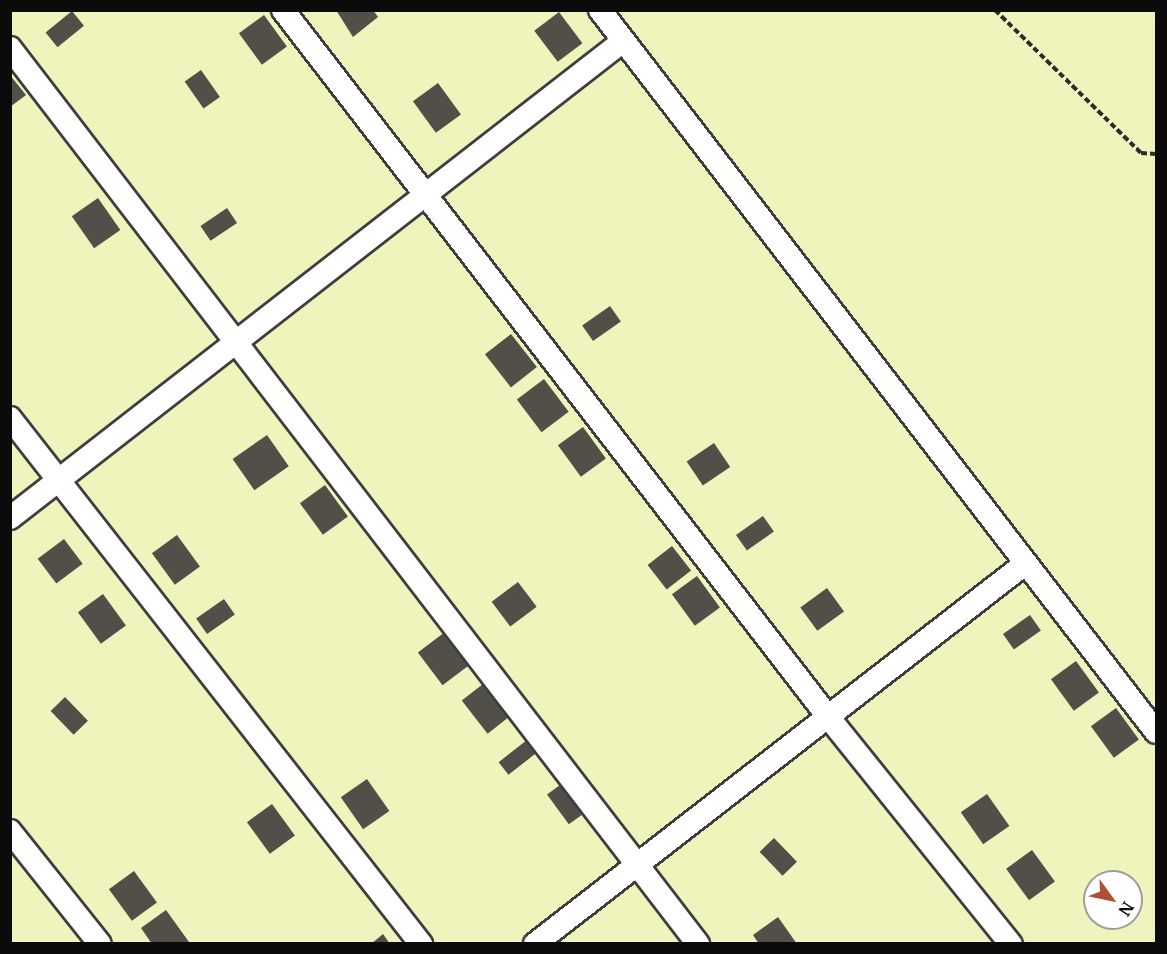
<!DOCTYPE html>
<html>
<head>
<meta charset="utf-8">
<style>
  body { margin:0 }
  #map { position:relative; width:1167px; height:954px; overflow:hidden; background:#fbfdeb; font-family:Merriweather,serif }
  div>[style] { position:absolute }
  .sand>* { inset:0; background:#f0f4bc }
  .building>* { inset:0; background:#524f48; transform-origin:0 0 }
  .path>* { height:4px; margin-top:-2px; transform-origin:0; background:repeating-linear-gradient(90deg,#2d2d2d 0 6px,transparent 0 9px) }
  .roads { filter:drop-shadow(2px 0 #3e3e3e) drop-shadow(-2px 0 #3e3e3e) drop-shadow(0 2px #3e3e3e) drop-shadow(0 -2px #3e3e3e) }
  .minor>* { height:22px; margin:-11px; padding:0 11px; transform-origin:11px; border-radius:11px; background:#fff }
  span { translate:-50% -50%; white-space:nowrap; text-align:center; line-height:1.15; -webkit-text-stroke:6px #fff; paint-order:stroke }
  .frame { position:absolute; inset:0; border:12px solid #0b0b0b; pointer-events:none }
  .north { position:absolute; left:1083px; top:870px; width:60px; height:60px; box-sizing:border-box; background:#fff; border:2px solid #9d9d9d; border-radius:50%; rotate:123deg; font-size:16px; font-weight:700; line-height:24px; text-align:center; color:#0b0b0b }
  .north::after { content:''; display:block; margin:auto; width:21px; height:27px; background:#ac5132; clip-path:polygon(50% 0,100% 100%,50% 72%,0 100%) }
</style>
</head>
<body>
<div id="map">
  <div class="sand">
    <i style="clip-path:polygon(evenodd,10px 11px,1156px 11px,1156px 943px,11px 943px,10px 11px,1095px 882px,1131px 882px,1131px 918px,1095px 918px,1095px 882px)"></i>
  </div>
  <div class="building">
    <i style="clip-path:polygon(336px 10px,373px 10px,378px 17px,353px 37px)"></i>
    <i style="left:72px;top:11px;width:19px;height:34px;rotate:51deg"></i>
    <i style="left:559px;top:12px;width:39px;height:31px;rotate:53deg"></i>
    <i style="left:264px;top:15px;width:39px;height:31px;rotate:54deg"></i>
    <i style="left:201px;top:70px;width:33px;height:20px;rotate:55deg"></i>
    <i style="clip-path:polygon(10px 75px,26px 95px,10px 107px)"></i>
    <i style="left:438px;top:83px;width:39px;height:31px;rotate:54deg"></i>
    <i style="left:98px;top:198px;width:39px;height:32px;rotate:55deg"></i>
    <i style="left:227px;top:208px;width:18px;height:32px;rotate:56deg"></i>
    <i style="left:610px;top:306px;width:19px;height:34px;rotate:55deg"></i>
    <i style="left:511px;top:334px;width:42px;height:33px;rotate:52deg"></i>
    <i style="left:544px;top:379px;width:41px;height:34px;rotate:53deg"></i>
    <i style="left:583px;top:427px;width:39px;height:31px;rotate:54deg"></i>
    <i style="left:267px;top:435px;width:38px;height:42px;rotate:55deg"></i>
    <i style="left:714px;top:443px;width:29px;height:33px;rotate:56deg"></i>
    <i style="left:325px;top:485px;width:39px;height:31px;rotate:54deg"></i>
    <i style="left:763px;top:516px;width:19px;height:33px;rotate:55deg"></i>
    <i style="left:177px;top:535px;width:39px;height:31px;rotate:54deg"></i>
    <i style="left:64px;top:539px;width:31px;height:33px;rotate:53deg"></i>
    <i style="left:672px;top:546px;width:31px;height:31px;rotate:52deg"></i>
    <i style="left:697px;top:576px;width:39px;height:31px;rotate:54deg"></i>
    <i style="left:518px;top:582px;width:31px;height:33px;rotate:53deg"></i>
    <i style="left:827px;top:588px;width:29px;height:33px;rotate:54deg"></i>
    <i style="left:103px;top:594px;width:39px;height:31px;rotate:54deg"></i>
    <i style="left:224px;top:599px;width:19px;height:34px;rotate:55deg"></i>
    <i style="left:1030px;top:615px;width:19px;height:33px;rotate:55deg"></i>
    <i style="left:445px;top:632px;width:41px;height:34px;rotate:53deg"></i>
    <i style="left:1076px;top:661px;width:39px;height:31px;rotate:54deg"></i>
    <i style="left:483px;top:684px;width:42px;height:27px;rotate:52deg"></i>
    <i style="left:65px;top:697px;width:33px;height:20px;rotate:46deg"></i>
    <i style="left:1116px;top:708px;width:39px;height:31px;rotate:54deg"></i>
    <i style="left:527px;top:740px;width:16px;height:36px;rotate:52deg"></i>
    <i style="left:367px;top:779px;width:39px;height:32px;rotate:55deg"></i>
    <i style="left:560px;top:785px;width:37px;height:16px;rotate:54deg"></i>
    <i style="left:987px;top:794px;width:39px;height:32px;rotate:55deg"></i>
    <i style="left:272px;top:804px;width:39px;height:31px;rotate:54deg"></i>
    <i style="left:774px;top:838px;width:33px;height:20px;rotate:46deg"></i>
    <i style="left:1032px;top:850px;width:39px;height:32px;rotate:54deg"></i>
    <i style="left:134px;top:871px;width:39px;height:31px;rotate:54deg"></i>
    <i style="clip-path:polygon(166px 910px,189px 942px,187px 944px,152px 944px,141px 928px)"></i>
    <i style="clip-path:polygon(778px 917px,797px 944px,759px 944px,753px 935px)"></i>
    <i style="clip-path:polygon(383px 934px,390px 944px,371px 944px)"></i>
  </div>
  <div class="path">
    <i style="left:995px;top:10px;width:204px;rotate:44.4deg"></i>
    <i style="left:1141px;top:153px;width:15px;rotate:4deg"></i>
  </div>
  <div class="roads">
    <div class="minor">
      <i style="left:283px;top:10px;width:894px;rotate:52.36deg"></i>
      <i style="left:829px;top:718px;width:290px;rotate:51.2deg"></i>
      <i style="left:600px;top:10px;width:911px;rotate:52.4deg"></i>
      <i style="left:10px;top:48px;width:1130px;rotate:52.48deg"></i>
      <i style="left:10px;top:418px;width:668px;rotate:52deg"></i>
      <i style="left:10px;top:518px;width:777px;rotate:-37.89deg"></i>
      <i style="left:10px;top:831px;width:144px;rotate:51.5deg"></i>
      <i style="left:535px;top:944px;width:621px;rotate:-37.81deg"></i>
    </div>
  </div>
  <div class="frame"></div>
  <div class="north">N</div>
</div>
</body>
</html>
